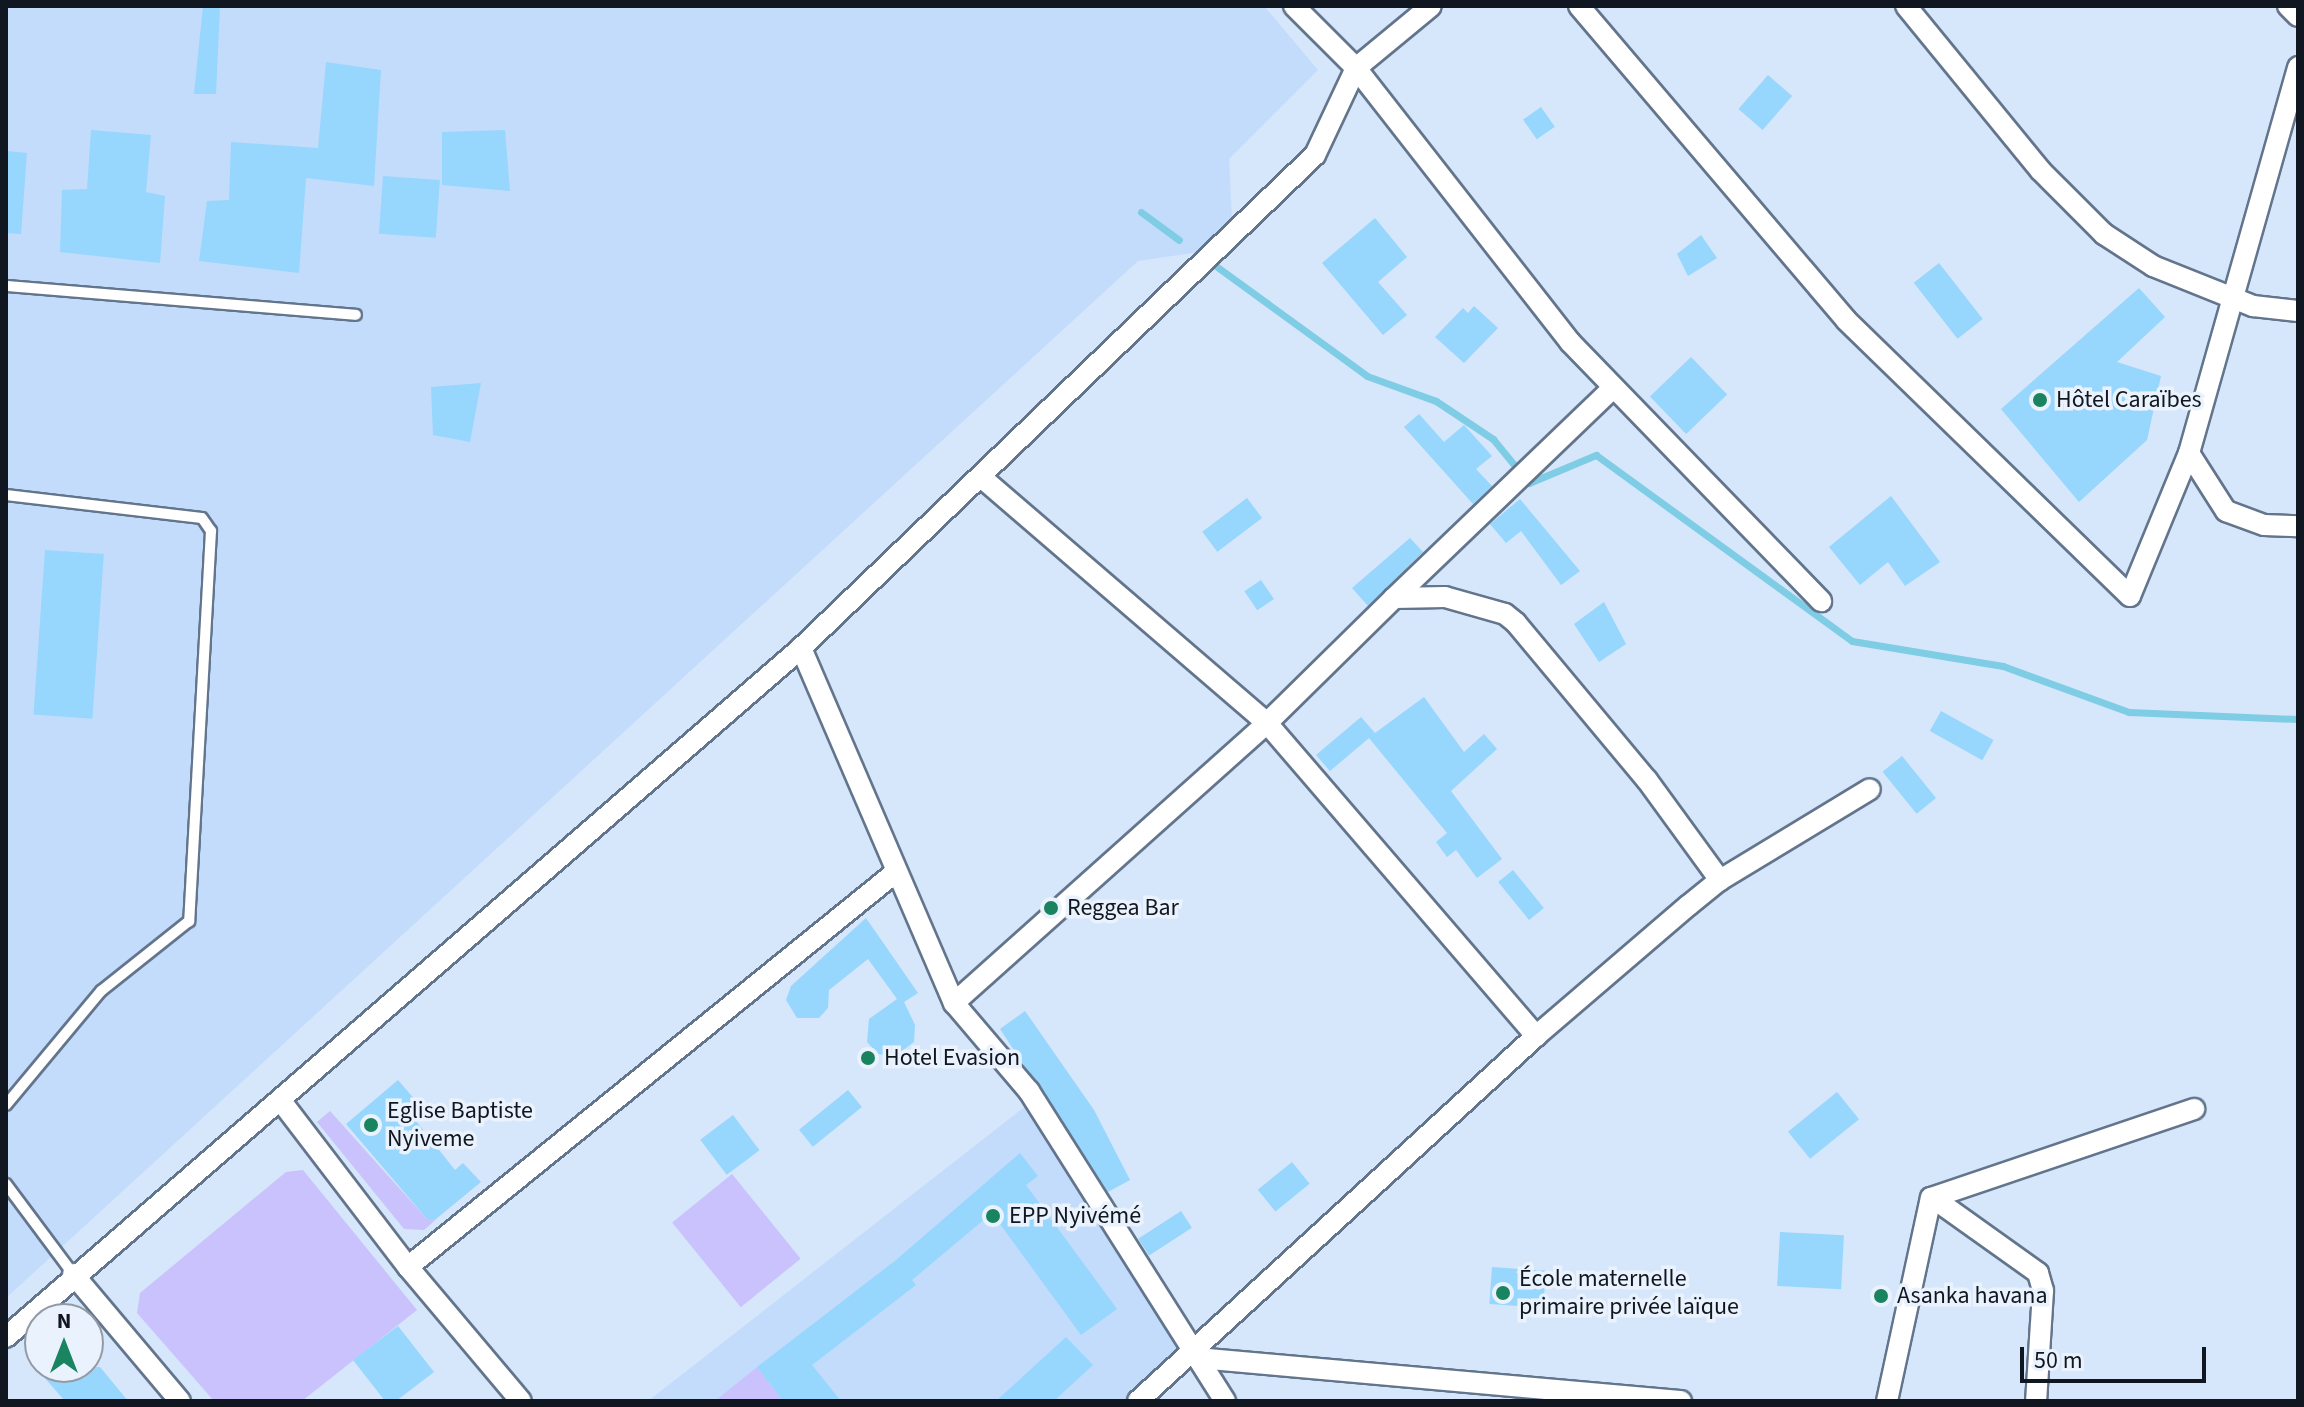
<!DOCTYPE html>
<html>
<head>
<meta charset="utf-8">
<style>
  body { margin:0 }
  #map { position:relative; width:2304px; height:1407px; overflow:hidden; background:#d6e6fb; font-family:"Source Sans 3",sans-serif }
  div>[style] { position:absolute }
  .built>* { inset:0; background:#c3dcfb }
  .green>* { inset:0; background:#cac2fd; transform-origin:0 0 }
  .stream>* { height:7px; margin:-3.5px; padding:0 3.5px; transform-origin:3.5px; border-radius:3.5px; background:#7ecde5 }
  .building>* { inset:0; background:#97d6fd; transform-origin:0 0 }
  .roads { filter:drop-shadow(2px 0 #63758c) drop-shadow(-2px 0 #63758c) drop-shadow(0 2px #63758c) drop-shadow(0 -2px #63758c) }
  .service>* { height:10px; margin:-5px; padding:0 5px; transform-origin:5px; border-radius:5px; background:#fff }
  .minor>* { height:20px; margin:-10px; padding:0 10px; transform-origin:10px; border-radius:10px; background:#fff }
  .dots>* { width:22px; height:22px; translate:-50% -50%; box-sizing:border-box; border:4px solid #eaf2fd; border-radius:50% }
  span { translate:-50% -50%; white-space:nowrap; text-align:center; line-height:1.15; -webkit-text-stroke:7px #eaf2fd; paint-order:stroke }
  .poi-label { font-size:24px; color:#101720 }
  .left { translate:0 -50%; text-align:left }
  .frame { position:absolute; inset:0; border:8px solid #101720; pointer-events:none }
  .north { position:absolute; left:24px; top:1303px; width:80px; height:80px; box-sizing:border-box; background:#eaf2fd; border:2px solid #939aa5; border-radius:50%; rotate:0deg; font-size:22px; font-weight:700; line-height:32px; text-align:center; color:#101720 }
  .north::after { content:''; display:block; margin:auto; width:28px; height:36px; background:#1a835f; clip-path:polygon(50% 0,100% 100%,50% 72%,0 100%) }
  .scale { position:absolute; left:2020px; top:1347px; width:186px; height:36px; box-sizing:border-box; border:4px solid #101720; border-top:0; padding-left:10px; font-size:24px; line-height:28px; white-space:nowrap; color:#101720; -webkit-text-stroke:6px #eaf2fd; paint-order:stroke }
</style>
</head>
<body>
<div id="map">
  <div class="built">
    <i style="clip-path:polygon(6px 6px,1264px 6px,1318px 70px,1229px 159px,1232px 220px,1199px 252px,1138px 261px,6px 1298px)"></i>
    <i style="clip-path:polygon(1027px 1105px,1189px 1346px,1124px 1401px,648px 1401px)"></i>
  </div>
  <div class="green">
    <i style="clip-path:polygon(330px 1111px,427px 1219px,436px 1219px,432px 1223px,424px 1230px,404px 1229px,317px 1122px)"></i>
    <i style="clip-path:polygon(303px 1170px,417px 1310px,302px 1401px,214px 1401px,137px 1313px,140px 1293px,286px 1172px)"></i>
    <i style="left:732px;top:1174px;width:109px;height:77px;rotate:51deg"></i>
    <i style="clip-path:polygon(757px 1367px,783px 1401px,715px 1401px)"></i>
  </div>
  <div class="stream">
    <i style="left:1141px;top:212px;width:47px;rotate:36.4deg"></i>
    <i style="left:1209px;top:261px;width:195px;rotate:36deg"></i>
    <i style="left:1367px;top:376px;width:73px;rotate:19.9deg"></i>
    <i style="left:1436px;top:401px;width:69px;rotate:33.7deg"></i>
    <i style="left:1493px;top:439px;width:57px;rotate:50.7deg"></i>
    <i style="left:1529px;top:483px;width:73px;rotate:-22.7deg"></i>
    <i style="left:1596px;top:455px;width:316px;rotate:36deg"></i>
    <i style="left:1852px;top:641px;width:153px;rotate:9.4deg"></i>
    <i style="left:2003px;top:666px;width:134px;rotate:20.1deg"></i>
    <i style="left:2129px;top:712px;width:169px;rotate:2.4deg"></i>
  </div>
  <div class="building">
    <i style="clip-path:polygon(203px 6px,220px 6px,216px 94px,194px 94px)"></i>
    <i style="clip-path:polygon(326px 62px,381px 70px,374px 186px,306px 178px,299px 273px,199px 261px,207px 201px,229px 200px,231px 142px,318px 148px)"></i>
    <i style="left:1768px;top:75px;width:32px;height:45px;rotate:41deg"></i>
    <i style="left:1541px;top:107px;width:24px;height:22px;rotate:55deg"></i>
    <i style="clip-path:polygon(91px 130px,151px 135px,146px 192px,165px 196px,160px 263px,60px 252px,62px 190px,87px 189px)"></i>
    <i style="clip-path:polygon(505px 130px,510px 191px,442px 185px,442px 132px)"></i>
    <i style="clip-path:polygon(6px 151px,27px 153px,21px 234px,6px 233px)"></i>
    <i style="left:383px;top:176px;width:57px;height:58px;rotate:4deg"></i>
    <i style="clip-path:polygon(1375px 218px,1407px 257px,1378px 282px,1407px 315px,1383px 335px,1322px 263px)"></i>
    <i style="clip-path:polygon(1701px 235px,1717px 258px,1688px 276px,1677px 254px)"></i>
    <i style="left:1939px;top:263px;width:71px;height:32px;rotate:52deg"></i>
    <i style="clip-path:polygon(2139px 288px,2165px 317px,2117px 362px,2161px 376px,2147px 440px,2079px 502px,2001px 409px)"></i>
    <i style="clip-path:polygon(1474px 306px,1498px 328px,1464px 363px,1435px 337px,1463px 308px,1468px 313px)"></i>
    <i style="left:1691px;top:357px;width:52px;height:57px;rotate:46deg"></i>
    <i style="clip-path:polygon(481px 383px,470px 442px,433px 435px,431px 387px)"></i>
    <i style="clip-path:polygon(1419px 414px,1444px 442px,1464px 425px,1492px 456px,1476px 469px,1492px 486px,1473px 504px,1404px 427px)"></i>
    <i style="clip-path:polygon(1891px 496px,1940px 562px,1905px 586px,1888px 562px,1860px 585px,1829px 547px)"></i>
    <i style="left:1247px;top:498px;width:25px;height:56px;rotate:53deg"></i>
    <i style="clip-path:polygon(1520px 499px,1580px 571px,1561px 585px,1521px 531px,1506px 543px,1490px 524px)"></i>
    <i style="clip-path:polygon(1410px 538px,1423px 552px,1368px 606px,1352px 588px)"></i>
    <i style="left:45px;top:550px;width:59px;height:165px;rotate:4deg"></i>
    <i style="left:1261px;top:580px;width:23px;height:20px;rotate:56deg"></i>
    <i style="clip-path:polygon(1604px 602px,1626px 644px,1599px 662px,1574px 624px)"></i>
    <i style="clip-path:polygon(1424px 697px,1464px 752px,1484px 734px,1497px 749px,1451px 791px,1502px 859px,1477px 878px,1456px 850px,1447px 857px,1436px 842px,1447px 833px,1369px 738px,1330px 771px,1316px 755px,1361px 717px,1375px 733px)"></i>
    <i style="left:1941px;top:711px;width:60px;height:23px;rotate:29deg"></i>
    <i style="left:1902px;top:756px;width:54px;height:25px;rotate:51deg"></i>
    <i style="left:1513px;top:870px;width:49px;height:19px;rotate:51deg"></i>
    <i style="clip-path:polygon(866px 918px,918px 993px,904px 1002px,915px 1025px,914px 1042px,894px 1057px,878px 1054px,867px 1042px,869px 1019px,897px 999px,868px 959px,829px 990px,828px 1008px,819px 1018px,797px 1018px,786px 1000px,791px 986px)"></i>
    <i style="clip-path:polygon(1025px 1011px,1094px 1110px,1130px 1180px,1108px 1192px,1000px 1029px)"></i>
    <i style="clip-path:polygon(398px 1080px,422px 1108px,412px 1116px,455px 1170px,463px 1163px,481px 1182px,436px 1219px,427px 1219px,346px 1124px)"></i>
    <i style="left:848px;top:1090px;width:22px;height:63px;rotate:51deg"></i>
    <i style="left:1837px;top:1092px;width:35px;height:63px;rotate:51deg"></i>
    <i style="left:733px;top:1115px;width:44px;height:41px;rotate:53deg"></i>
    <i style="clip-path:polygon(1020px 1153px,1038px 1176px,1026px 1185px,1117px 1309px,1081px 1335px,992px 1213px,912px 1280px,916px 1285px,812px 1365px,841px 1401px,783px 1401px,757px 1367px,896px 1260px)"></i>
    <i style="left:1292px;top:1162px;width:28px;height:44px;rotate:51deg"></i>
    <i style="left:1181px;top:1211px;width:20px;height:51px;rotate:57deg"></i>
    <i style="left:1780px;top:1232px;width:64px;height:54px;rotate:3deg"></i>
    <i style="left:1492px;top:1267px;width:54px;height:37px;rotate:4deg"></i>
    <i style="clip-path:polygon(398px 1326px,434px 1372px,396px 1401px,385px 1401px,353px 1360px)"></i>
    <i style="clip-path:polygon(1066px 1337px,1093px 1365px,1054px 1401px,996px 1401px)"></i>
    <i style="clip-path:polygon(35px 1367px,100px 1367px,128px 1401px,65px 1401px)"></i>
  </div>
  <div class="roads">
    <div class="service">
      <i style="left:6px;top:286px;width:351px;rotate:4.7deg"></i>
      <i style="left:6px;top:495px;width:197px;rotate:6.7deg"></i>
      <i style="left:202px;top:518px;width:16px;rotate:55deg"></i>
      <i style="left:211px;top:531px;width:391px;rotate:93.2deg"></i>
      <i style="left:189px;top:921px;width:112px;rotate:141.5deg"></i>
      <i style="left:101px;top:991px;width:148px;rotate:129.8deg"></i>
      <i style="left:6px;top:1184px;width:112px;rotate:53.3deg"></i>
    </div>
    <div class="minor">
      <i style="left:1294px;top:6px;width:88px;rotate:45deg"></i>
      <i style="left:1356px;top:68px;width:348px;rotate:52deg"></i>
      <i style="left:1570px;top:342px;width:361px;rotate:45.9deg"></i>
      <i style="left:1579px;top:6px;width:412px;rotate:49.6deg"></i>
      <i style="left:1846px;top:320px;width:396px;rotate:44.2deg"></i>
      <i style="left:2130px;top:596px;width:155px;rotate:-67.6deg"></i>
      <i style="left:2189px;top:453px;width:401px;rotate:-74.2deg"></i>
      <i style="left:1906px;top:6px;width:212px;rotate:50.7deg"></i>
      <i style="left:2040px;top:170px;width:91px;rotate:45deg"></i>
      <i style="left:2104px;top:234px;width:59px;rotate:33.1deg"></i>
      <i style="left:2153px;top:266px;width:108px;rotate:21.8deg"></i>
      <i style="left:2253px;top:306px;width:45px;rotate:6.3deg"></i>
      <i style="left:2288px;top:6px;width:14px;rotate:45deg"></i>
      <i style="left:2189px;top:453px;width:69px;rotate:57.5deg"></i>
      <i style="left:2226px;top:511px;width:40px;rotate:20.2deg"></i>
      <i style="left:2264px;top:525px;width:34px;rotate:2deg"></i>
      <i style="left:981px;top:477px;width:377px;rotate:40.7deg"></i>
      <i style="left:1267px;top:723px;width:413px;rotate:49.3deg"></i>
      <i style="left:1394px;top:598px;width:302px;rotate:-43.8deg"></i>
      <i style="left:801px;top:648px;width:387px;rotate:66.7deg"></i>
      <i style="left:954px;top:1003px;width:116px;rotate:49.6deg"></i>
      <i style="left:1029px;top:1091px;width:367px;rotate:57.7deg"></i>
      <i style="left:954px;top:1003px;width:420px;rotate:-41.8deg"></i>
      <i style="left:1267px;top:723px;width:178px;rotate:-44.5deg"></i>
      <i style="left:1394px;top:598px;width:51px;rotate:-1.1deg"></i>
      <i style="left:1445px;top:597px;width:62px;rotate:15.8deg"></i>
      <i style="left:1505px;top:614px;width:14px;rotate:39deg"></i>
      <i style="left:1516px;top:623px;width:204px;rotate:50.2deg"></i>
      <i style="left:1647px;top:780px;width:124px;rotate:53.9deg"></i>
      <i style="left:281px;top:1101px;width:209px;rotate:52.6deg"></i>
      <i style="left:408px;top:1267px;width:175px;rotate:49.9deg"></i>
      <i style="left:1933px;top:1198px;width:129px;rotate:35.5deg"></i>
      <i style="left:2038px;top:1273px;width:19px;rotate:74deg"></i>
      <i style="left:2043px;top:1291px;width:110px;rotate:93.6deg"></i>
      <i style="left:408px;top:1267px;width:628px;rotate:-38.99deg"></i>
      <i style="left:73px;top:1274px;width:166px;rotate:49.9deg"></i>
      <i style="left:6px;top:1337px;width:1052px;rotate:-40.91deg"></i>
      <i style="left:801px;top:648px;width:712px;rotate:-43.81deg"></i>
      <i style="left:1315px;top:155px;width:96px;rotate:-64.8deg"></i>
      <i style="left:1356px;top:68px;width:97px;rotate:-39.6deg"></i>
      <i style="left:1198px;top:1358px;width:485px;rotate:5.1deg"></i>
      <i style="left:1138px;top:1401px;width:540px;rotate:-42.52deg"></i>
      <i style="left:1536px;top:1036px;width:201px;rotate:-40.6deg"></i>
      <i style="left:1689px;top:905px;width:40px;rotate:-39deg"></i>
      <i style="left:1720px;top:880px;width:175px;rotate:-31.2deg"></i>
      <i style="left:1887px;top:1401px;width:208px;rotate:-77.8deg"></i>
      <i style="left:1931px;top:1198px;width:278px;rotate:-18.7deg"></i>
    </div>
  </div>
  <div class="dots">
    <i style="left:2040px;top:400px;background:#1a835f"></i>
    <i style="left:1051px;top:908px;background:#1a835f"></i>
    <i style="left:868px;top:1058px;background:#1a835f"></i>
    <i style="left:371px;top:1125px;background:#1a835f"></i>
    <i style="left:993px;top:1216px;background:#1a835f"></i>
    <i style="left:1503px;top:1293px;background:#1a835f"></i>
    <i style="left:1881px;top:1296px;background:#1a835f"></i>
  </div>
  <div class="poi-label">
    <span class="left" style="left:2056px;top:400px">Hôtel Caraïbes</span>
    <span class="left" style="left:1067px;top:908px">Reggea Bar</span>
    <span class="left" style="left:884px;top:1058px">Hotel Evasion</span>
    <span class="left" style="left:387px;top:1125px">Eglise Baptiste<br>Nyiveme</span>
    <span class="left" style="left:1009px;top:1216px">EPP Nyivémé</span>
    <span class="left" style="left:1519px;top:1293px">École maternelle<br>primaire privée laïque</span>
    <span class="left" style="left:1897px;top:1296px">Asanka havana</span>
  </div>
  <div class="frame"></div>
  <div class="north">N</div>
  <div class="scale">50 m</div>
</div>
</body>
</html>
